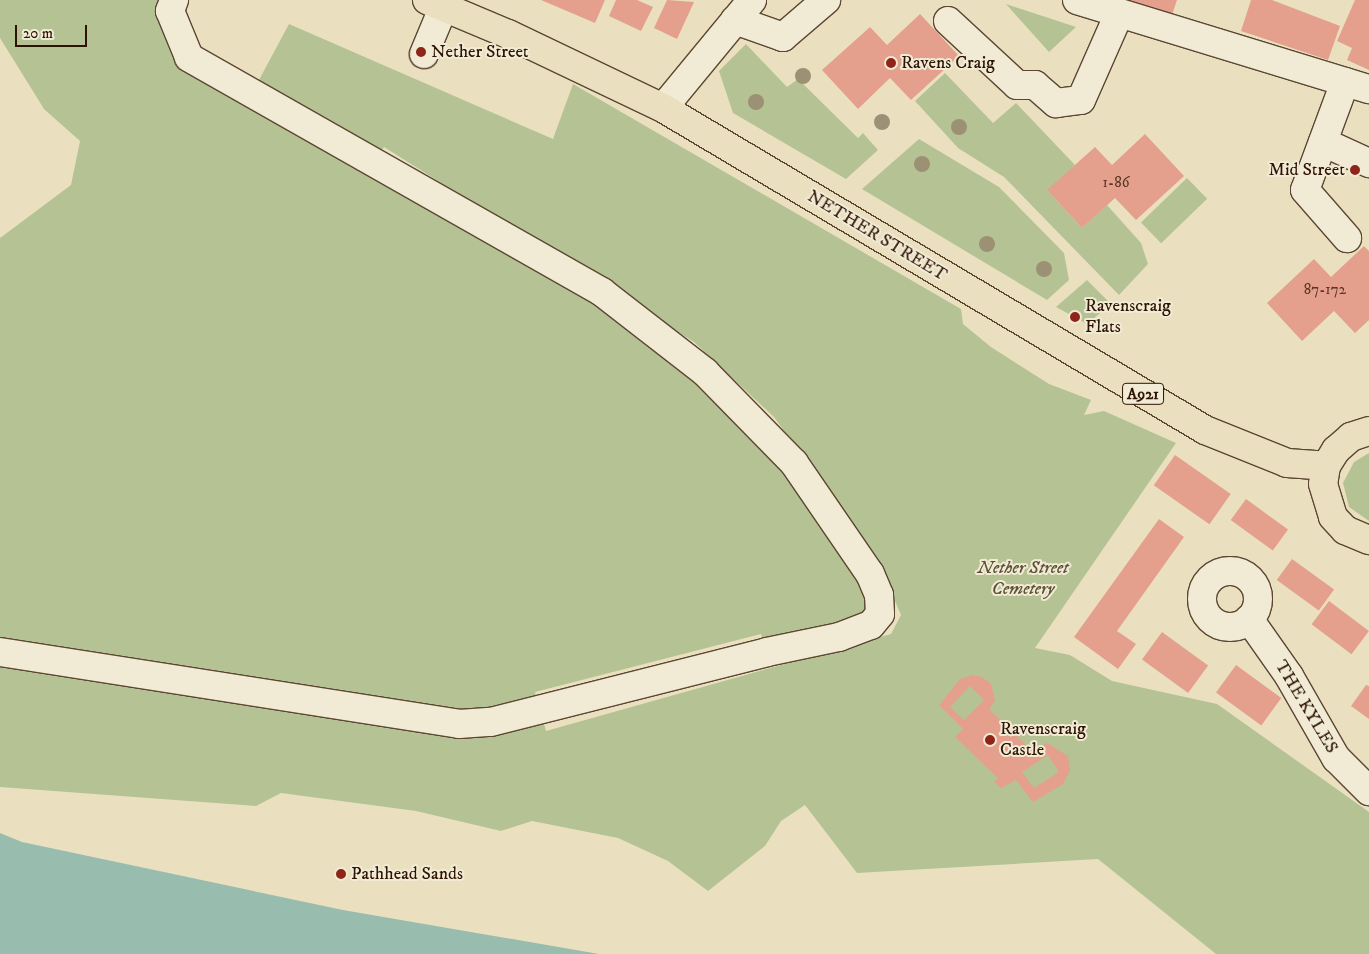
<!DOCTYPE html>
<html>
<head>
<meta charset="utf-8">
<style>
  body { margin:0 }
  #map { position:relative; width:1369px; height:954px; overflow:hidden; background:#eae0c0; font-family:"IM FELL DW Pica",serif }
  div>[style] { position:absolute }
  .green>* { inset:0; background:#b5c394; transform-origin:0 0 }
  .water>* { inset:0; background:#98bdaf }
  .building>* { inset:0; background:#e49f8d; transform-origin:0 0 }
  .roads { filter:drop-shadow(1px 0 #5c4632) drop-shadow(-1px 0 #5c4632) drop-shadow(0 1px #5c4632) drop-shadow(0 -1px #5c4632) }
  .minor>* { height:28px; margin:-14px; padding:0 14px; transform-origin:14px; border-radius:14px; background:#f1ebd6 }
  .minor>.ring { margin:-14px; padding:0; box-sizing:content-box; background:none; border:28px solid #f1ebd6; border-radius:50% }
  .major>* { height:28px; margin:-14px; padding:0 14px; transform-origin:14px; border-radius:14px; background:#eae0c0 }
  .trees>* { width:16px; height:16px; margin:-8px; border-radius:50%; background:#9c9174 }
  .dots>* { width:14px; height:14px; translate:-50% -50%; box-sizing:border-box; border:2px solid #f1ebd6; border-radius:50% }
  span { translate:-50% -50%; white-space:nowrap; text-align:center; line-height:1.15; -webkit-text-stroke:4px #f1ebd6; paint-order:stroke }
  .number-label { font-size:15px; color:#5b3625 }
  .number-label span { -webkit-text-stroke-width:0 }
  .shield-label span { padding:1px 4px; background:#f1ebd6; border:1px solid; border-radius:4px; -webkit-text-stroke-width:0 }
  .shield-label { font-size:16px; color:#2d1302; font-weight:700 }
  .poi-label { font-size:18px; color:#2d1302 }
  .left { translate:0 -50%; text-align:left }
  .right { translate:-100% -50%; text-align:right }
  .street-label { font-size:18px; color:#2d1302 }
  .park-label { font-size:18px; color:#5d5135; font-style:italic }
  .scale { position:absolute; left:15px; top:25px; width:72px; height:22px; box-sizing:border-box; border:2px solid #2d1302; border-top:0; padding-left:6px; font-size:15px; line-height:18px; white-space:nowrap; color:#2d1302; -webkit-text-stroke:4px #f1ebd6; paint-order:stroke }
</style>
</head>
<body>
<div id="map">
  <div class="green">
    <i style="clip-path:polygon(evenodd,0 0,167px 0,159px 23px,174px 54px,252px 93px,289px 24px,553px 139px,573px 84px,961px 309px,963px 324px,991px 347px,1049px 384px,1091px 400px,1084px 415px,1104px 411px,1176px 443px,1035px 648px,1070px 655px,1112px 681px,1217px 704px,1369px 812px,1369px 954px,1216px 954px,1098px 859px,857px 873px,805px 805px,781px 821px,765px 846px,708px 891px,668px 861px,618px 838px,532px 821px,501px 831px,416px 811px,281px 793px,256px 806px,0 787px,0 238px,71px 185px,80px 141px,44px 109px,0 38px,0 0,384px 147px,694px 342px,774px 417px,879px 564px,901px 615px,891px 634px,546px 731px,535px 692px,761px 634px,767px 652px,880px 614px,794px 463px,602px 292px,374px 163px,384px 147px)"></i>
    <i style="clip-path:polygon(1006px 4px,1076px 27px,1049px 52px)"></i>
    <i style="clip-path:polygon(746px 44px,787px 87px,798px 79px,858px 138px,863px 133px,878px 150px,846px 179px,733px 113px,719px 71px)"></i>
    <i style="clip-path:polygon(945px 73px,993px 123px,1016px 103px,1075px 165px,1048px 191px,1082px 228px,1107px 205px,1141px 243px,1148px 264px,1119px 295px,1004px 177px,958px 148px,915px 101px)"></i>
    <i style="clip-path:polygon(919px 139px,999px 187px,1064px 253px,1069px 280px,1047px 300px,862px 189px)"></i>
    <i style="left:1187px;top:178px;width:29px;height:64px;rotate:46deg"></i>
    <i style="clip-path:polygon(1087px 280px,1111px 304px,1087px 324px,1056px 307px)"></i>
    <i style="clip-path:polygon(1369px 453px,1369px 521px,1349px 507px,1343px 483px,1354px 462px)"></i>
  </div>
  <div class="water">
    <i style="clip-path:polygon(0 833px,22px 842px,343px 910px,599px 954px,0 954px)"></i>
  </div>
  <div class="building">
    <i style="clip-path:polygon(541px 0,605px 0,595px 23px)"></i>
    <i style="clip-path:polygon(616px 0,637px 0,653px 7px,641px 31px,609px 16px)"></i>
    <i style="clip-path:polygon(667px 0,694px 2px,677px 39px,654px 28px)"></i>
    <i style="clip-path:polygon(1125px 0,1177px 0,1172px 15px)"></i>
    <i style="clip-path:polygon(1251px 0,1272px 0,1340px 26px,1328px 60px,1241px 31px)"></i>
    <i style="clip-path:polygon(1355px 0,1369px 0,1369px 70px,1347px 60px,1352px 48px,1337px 41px)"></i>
    <i style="clip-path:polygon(920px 14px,959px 56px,911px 100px,890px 78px,858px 109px,822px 70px,870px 27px,887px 45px)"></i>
    <i style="clip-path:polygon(1145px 134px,1184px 176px,1136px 220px,1115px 198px,1082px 228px,1047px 190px,1095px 147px,1112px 165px)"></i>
    <i style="clip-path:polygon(1364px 246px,1369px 251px,1369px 320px,1355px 333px,1334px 311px,1302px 341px,1267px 303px,1314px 259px,1331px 277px)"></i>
    <i style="left:1175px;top:455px;width:68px;height:37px;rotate:35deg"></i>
    <i style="left:1246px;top:499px;width:52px;height:26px;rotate:36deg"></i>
    <i style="clip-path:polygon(1159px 519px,1184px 537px,1117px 631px,1136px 644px,1118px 669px,1074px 637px)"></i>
    <i style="left:1292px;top:559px;width:52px;height:26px;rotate:36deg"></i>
    <i style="left:1329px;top:601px;width:50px;height:29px;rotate:37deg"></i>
    <i style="left:1162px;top:632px;width:57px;height:34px;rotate:36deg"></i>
    <i style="left:1236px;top:665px;width:56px;height:34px;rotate:36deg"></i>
    <i style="clip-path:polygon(evenodd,972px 675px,982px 677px,991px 684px,995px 701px,989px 709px,1031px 750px,1047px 743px,1068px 756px,1070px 770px,1063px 784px,1033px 802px,1016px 780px,1001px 788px,994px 782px,998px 778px,955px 737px,963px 729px,939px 705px,960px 679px,972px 675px,970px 686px,984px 700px,964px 720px,950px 707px,970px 686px,972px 675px,1048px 755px,1059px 772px,1034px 788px,1022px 772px,1048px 755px)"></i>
    <i style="clip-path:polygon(1366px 685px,1369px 686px,1369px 719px,1351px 706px)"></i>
  </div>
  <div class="roads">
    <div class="minor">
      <i style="left:1077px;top:0;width:305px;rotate:17deg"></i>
      <i style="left:735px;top:20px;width:51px;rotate:19.5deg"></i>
      <i style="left:783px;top:37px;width:57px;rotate:-40.7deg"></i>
      <i style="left:948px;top:21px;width:94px;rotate:42.8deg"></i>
      <i style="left:1017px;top:85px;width:18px"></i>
      <i style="left:1035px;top:85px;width:28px;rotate:41deg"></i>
      <i style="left:1056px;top:103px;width:25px;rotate:-7deg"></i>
      <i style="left:1081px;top:100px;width:94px;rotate:-66.2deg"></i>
      <i style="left:424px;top:54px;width:52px;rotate:-67.4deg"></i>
      <i style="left:1345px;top:82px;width:115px;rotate:110.3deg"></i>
      <i style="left:1305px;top:190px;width:64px;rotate:48.8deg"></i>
      <i style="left:663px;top:108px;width:140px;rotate:-50.5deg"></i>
      <i style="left:1323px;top:142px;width:51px;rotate:24.5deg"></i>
      <i class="ring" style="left:1202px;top:571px;width:28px;height:28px"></i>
      <i style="left:1249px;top:619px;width:70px;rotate:54.9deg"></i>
      <i style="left:1289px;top:676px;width:95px;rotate:60.2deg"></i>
      <i style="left:1336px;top:758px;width:47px;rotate:45deg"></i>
      <i style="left:0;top:652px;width:465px;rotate:8.9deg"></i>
      <i style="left:459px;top:724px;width:32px;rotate:-4deg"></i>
      <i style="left:491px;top:722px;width:285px;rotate:-14.2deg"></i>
      <i style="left:767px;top:652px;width:74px;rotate:-11.8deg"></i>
      <i style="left:839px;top:637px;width:34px;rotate:-21deg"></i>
      <i style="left:871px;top:625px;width:14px;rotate:-51deg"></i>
      <i style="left:880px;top:614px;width:19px;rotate:-93deg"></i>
      <i style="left:879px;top:595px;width:23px;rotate:-113deg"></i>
      <i style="left:870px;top:574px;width:135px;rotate:-124.4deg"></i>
      <i style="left:794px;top:463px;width:127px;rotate:-134.4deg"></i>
      <i style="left:705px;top:372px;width:130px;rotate:-142.2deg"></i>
      <i style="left:602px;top:292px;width:475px;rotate:-150.4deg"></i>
      <i style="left:189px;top:57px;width:50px;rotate:-112.4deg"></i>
      <i style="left:170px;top:11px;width:12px;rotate:-70deg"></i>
    </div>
    <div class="major">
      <i style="left:427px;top:0;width:88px;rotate:22.8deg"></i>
      <i style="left:508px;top:34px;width:172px;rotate:25.5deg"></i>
      <i style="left:663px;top:108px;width:630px;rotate:30.71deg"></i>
      <i style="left:1205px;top:430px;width:88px;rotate:21.9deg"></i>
      <i style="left:1287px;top:463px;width:39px;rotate:4deg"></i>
      <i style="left:1369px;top:431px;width:19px;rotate:162deg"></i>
      <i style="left:1351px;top:437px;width:20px;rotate:139deg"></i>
      <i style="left:1336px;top:450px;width:19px;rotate:122deg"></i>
      <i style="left:1326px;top:466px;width:18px;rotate:99deg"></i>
      <i style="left:1323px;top:484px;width:34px;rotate:73deg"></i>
      <i style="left:1333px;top:517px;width:18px;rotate:47deg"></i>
      <i style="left:1345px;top:530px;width:26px;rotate:23deg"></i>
    </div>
  </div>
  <div class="trees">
    <i style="left:803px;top:76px"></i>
    <i style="left:756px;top:102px"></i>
    <i style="left:882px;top:122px"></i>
    <i style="left:959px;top:127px"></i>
    <i style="left:922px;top:164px"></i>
    <i style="left:987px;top:244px"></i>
    <i style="left:1044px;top:269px"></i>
  </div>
  <div class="dots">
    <i style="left:421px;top:52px;background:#8f2418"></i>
    <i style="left:891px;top:63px;background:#8f2418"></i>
    <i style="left:1355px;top:170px;background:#8f2418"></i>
    <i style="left:1075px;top:317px;background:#8f2418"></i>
    <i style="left:990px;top:740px;background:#8f2418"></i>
    <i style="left:341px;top:874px;background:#8f2418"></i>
  </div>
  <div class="number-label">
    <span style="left:1116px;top:183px">1-86</span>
    <span style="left:1325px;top:290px">87-172</span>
  </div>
  <div class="shield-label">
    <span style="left:1143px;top:394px">A921</span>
  </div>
  <div class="poi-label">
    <span class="left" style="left:431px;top:52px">Nether Street</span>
    <span class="left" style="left:901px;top:63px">Ravens Craig</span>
    <span class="right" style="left:1345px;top:170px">Mid Street</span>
    <span class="left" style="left:1085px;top:317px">Ravenscraig<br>Flats</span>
    <span class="left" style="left:1000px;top:740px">Ravenscraig<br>Castle</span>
    <span class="left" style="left:351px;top:874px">Pathhead Sands</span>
  </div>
  <div class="street-label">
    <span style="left:877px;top:236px;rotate:31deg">NETHER STREET</span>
    <span style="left:1306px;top:707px;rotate:59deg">THE KYLES</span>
  </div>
  <div class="park-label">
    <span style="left:1023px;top:579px">Nether Street<br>Cemetery</span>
  </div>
  <div class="scale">20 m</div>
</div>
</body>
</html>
